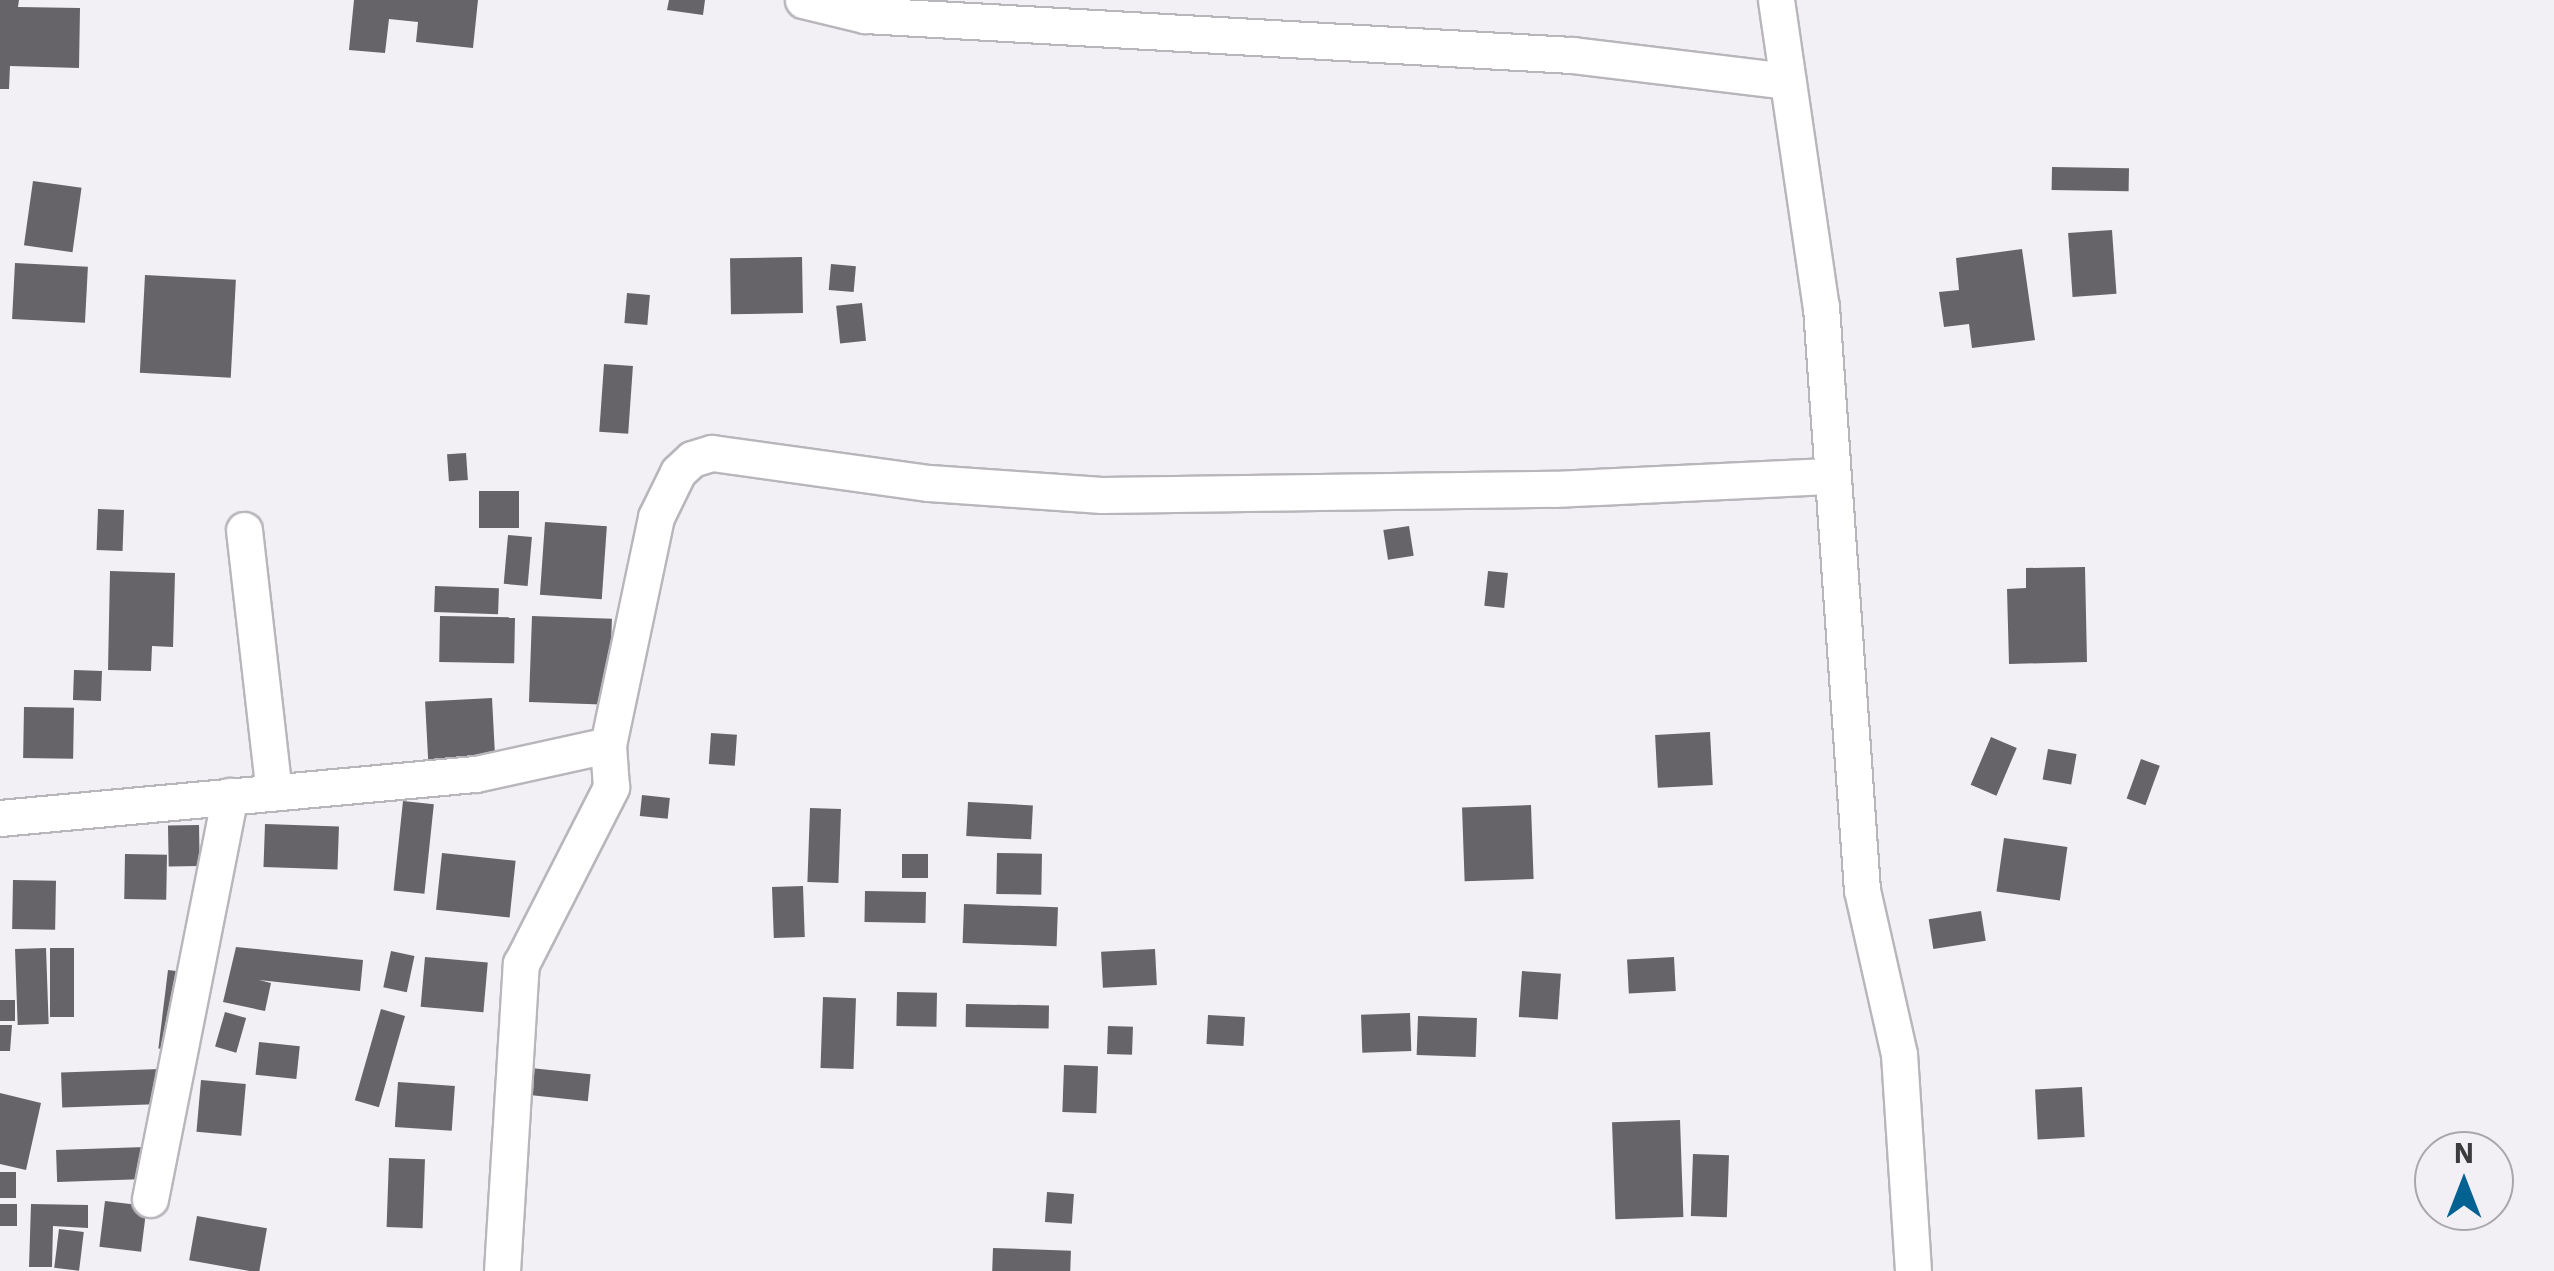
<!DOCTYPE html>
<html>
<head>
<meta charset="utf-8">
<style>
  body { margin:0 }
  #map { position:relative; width:2554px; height:1271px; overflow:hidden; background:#f2eff5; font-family:"IBM Plex Sans",sans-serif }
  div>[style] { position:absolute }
  .building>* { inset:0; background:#676469; transform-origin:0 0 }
  .roads { filter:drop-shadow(2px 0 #b9b6bb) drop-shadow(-2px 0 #b9b6bb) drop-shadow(0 2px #b9b6bb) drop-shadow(0 -2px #b9b6bb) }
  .minor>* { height:35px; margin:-17.5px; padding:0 17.5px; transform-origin:17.5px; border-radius:17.5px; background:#fff }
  span { translate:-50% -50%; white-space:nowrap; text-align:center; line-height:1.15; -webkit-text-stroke:10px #f2eff5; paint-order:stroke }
  .north { position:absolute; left:2414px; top:1131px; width:100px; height:100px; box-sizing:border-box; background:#f2eff5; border:2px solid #a9a7ab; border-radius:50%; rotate:0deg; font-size:28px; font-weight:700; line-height:40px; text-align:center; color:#3b3a3c }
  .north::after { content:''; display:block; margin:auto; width:35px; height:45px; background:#046292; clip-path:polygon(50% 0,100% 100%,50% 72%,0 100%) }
</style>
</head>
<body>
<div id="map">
  <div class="building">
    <i style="clip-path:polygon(0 0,19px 0,18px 7px,80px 8px,79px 68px,10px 66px,9px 89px,0 89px)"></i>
    <i style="clip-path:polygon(354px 0,478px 0,473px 48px,416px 42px,418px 22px,389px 19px,385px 53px,349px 50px)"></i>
    <i style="clip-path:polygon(669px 0,705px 0,703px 15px,667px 10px)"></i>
    <i style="left:2052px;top:167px;width:77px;height:23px;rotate:1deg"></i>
    <i style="left:33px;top:181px;width:49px;height:65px;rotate:8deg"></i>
    <i style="left:2112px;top:230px;width:64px;height:44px;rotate:86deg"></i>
    <i style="clip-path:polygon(2022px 249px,2035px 340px,1972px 348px,1969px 324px,1944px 327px,1939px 292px,1959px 290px,1956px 258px)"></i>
    <i style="left:802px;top:257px;width:56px;height:72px;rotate:89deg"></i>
    <i style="left:15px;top:263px;width:73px;height:56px;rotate:3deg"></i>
    <i style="left:831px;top:264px;width:25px;height:26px;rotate:5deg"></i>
    <i style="left:145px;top:275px;width:91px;height:98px;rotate:3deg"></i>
    <i style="left:627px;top:293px;width:23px;height:30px;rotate:5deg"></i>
    <i style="left:862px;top:303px;width:38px;height:26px;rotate:84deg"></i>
    <i style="left:604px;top:364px;width:29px;height:68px;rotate:4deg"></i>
    <i style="left:466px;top:453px;width:27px;height:19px;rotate:86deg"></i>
    <i style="left:479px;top:491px;width:40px;height:37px"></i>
    <i style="left:98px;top:509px;width:26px;height:41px;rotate:2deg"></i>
    <i style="left:545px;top:522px;width:62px;height:73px;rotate:4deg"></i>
    <i style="left:1409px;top:526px;width:30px;height:26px;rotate:81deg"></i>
    <i style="left:508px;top:535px;width:24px;height:49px;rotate:5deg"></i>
    <i style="clip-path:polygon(2085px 567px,2087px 662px,2009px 664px,2007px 589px,2026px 588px,2026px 568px)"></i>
    <i style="clip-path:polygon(110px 571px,175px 573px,173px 647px,152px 646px,151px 671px,108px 670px)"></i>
    <i style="left:1488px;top:571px;width:20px;height:35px;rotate:6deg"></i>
    <i style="left:435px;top:586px;width:64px;height:26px;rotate:2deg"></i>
    <i style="left:440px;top:616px;width:75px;height:46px;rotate:1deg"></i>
    <i style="left:532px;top:616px;width:80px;height:86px;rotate:2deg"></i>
    <i style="left:74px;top:670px;width:28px;height:30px;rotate:2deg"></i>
    <i style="left:492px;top:698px;width:66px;height:67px;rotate:87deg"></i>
    <i style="left:24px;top:707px;width:50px;height:51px;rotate:1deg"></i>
    <i style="left:1710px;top:732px;width:53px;height:55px;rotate:87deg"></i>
    <i style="left:711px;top:733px;width:26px;height:31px;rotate:4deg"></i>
    <i style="left:1991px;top:737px;width:28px;height:52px;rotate:23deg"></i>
    <i style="left:2048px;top:749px;width:29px;height:31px;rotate:10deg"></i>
    <i style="left:2141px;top:759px;width:20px;height:42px;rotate:20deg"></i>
    <i style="left:642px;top:795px;width:28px;height:21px;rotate:6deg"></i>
    <i style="left:403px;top:801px;width:31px;height:90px;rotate:6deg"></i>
    <i style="left:968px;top:802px;width:65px;height:34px;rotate:3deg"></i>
    <i style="left:1531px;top:805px;width:74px;height:69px;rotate:88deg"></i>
    <i style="left:810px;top:808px;width:31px;height:74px;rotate:2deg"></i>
    <i style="left:265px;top:824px;width:74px;height:43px;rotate:2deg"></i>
    <i style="left:199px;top:825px;width:41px;height:31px;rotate:89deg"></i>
    <i style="left:2004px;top:838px;width:64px;height:54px;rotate:8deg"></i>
    <i style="left:442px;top:853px;width:74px;height:57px;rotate:6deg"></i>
    <i style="left:997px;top:853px;width:45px;height:41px;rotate:1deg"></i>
    <i style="left:125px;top:854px;width:42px;height:45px;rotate:1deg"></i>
    <i style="left:902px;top:854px;width:26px;height:24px"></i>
    <i style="left:13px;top:880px;width:43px;height:49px;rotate:1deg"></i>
    <i style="left:803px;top:886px;width:51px;height:31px;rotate:88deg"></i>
    <i style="left:865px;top:891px;width:61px;height:31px;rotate:1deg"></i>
    <i style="left:964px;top:904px;width:94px;height:39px;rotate:2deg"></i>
    <i style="left:1981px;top:911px;width:30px;height:53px;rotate:81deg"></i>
    <i style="clip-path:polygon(236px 947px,363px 960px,360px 991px,259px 980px,271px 983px,265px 1011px,223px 1002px)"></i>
    <i style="left:46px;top:948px;width:76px;height:31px;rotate:88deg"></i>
    <i style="left:50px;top:948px;width:24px;height:69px"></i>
    <i style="left:1155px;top:949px;width:36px;height:54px;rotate:87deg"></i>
    <i style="left:391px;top:951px;width:24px;height:37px;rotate:12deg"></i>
    <i style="left:425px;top:957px;width:63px;height:50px;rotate:5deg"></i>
    <i style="left:1674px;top:957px;width:34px;height:47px;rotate:87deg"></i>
    <i style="left:168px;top:970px;width:35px;height:79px;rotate:7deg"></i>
    <i style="left:1522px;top:971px;width:39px;height:46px;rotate:4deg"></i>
    <i style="left:897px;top:992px;width:40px;height:34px;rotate:1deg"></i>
    <i style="left:823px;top:997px;width:33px;height:71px;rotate:2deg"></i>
    <i style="left:0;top:1000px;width:15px;height:21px"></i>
    <i style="left:966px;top:1004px;width:83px;height:23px;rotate:1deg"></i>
    <i style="left:381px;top:1009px;width:25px;height:95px;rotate:16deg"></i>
    <i style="left:225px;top:1012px;width:22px;height:36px;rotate:16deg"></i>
    <i style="left:1410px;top:1013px;width:38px;height:49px;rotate:88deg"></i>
    <i style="left:1208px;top:1015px;width:37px;height:29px;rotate:3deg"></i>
    <i style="left:1418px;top:1016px;width:59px;height:39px;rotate:2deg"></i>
    <i style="clip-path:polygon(0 1025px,12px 1025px,10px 1051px,0 1051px)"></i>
    <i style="left:1108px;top:1026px;width:25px;height:28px;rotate:2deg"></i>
    <i style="left:259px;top:1042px;width:41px;height:33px;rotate:6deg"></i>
    <i style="left:1064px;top:1065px;width:34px;height:47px;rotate:2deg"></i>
    <i style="left:521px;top:1067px;width:70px;height:27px;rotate:6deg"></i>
    <i style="left:160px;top:1069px;width:35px;height:99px;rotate:88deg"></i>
    <i style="left:201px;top:1080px;width:45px;height:52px;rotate:5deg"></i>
    <i style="left:398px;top:1082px;width:57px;height:45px;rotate:4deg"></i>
    <i style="left:2082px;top:1087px;width:50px;height:47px;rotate:87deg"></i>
    <i style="clip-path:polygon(0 1093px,41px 1103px,26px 1170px,0 1164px)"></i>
    <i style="left:1680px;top:1120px;width:97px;height:68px;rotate:88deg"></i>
    <i style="left:145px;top:1147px;width:32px;height:89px;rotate:88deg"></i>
    <i style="left:1693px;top:1154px;width:36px;height:62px;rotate:2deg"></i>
    <i style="left:389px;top:1158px;width:36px;height:69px;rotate:2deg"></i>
    <i style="left:0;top:1172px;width:16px;height:26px"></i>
    <i style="left:1047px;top:1192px;width:27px;height:30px;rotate:4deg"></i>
    <i style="left:105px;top:1201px;width:42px;height:46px;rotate:7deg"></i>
    <i style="left:0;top:1204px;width:17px;height:22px"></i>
    <i style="clip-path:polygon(31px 1204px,88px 1205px,88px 1228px,53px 1226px,52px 1267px,29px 1267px)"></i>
    <i style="left:197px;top:1216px;width:71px;height:45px;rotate:10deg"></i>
    <i style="left:59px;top:1229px;width:25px;height:39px;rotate:7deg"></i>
    <i style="left:993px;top:1248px;width:78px;height:23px;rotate:2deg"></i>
  </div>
  <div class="roads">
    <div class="minor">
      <i style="left:803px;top:0;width:64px;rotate:13.6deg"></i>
      <i style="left:865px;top:15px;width:708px;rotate:3.24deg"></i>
      <i style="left:1572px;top:55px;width:217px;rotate:6.9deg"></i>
      <i style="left:1776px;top:0;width:310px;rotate:81.7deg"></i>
      <i style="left:1821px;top:307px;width:584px;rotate:85.98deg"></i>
      <i style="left:1862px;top:890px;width:168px;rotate:77.3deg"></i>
      <i style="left:1899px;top:1054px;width:217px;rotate:86.3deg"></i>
      <i style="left:244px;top:530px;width:264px;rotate:83.5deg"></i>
      <i style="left:0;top:818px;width:478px;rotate:-5.3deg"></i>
      <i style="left:476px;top:774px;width:135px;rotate:-12.4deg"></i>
      <i style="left:150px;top:1199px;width:411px;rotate:-78.8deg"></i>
      <i style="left:502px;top:1271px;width:308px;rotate:-86.5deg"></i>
      <i style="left:521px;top:964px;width:199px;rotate:-63deg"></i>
      <i style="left:611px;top:787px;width:42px;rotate:-94.1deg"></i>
      <i style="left:608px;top:745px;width:233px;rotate:-78.1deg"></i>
      <i style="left:656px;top:517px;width:50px;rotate:-63.9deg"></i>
      <i style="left:678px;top:472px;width:19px;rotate:-43deg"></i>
      <i style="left:692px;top:459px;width:21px;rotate:-17deg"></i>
      <i style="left:712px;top:453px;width:219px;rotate:7.9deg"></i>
      <i style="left:929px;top:483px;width:173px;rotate:4deg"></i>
      <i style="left:1102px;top:495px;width:452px;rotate:-0.8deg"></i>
      <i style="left:1554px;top:489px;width:274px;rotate:-2.7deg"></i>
    </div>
  </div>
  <div class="north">N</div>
</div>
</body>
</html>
